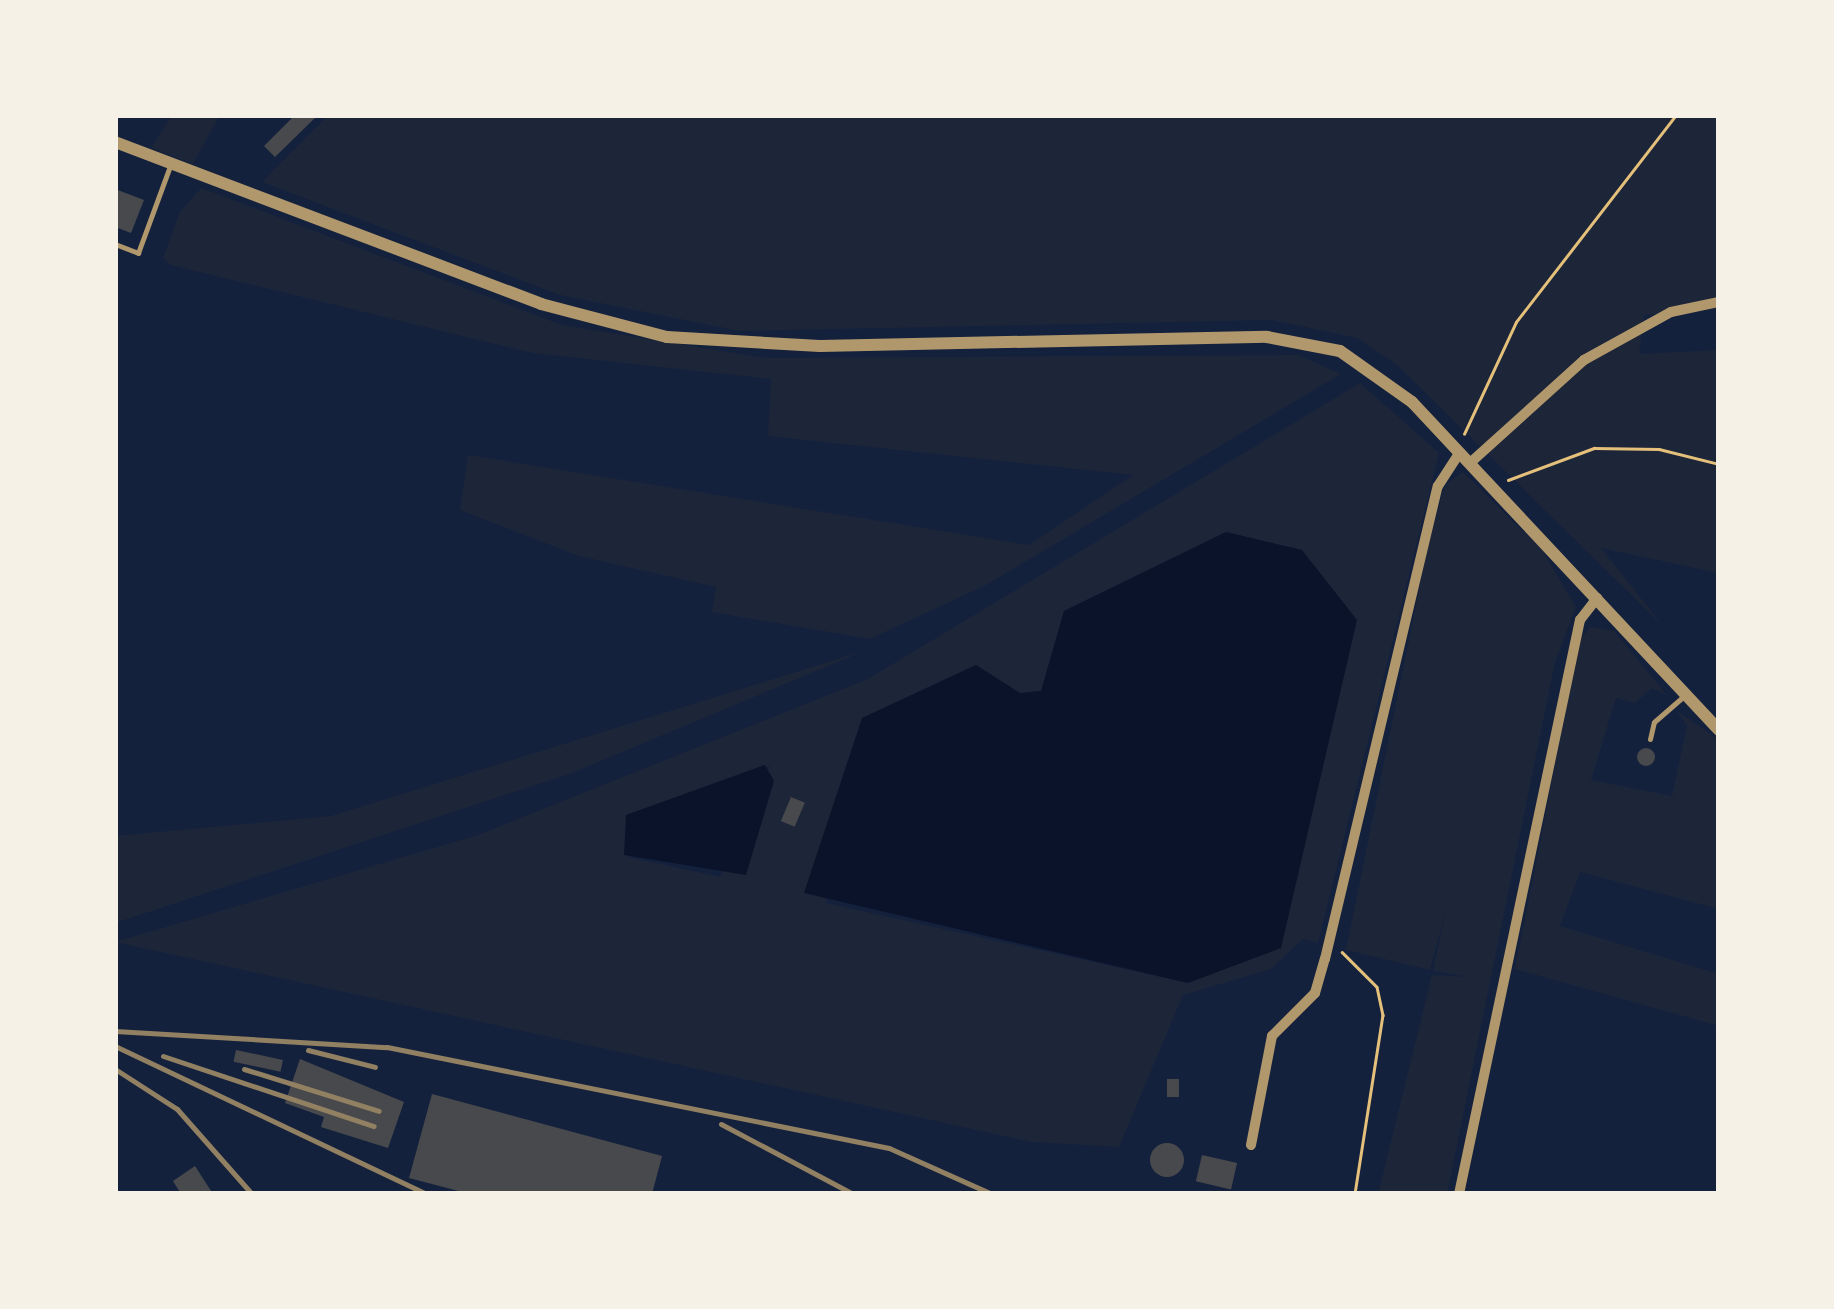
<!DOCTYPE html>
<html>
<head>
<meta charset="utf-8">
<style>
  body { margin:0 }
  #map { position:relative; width:1834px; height:1309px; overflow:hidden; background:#14213d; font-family:"Open Sans",sans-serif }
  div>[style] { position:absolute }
  .green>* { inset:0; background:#1d2539 }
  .water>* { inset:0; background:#0b132b }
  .building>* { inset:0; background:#48494c; transform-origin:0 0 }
  .round { border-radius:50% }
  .path>* { height:2.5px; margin:-1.25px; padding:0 1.25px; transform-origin:1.25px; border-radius:1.25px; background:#e5c07b }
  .service>* { height:5px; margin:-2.5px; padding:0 2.5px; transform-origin:2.5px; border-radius:2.5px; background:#b1986c }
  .minor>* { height:10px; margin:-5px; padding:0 5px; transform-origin:5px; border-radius:5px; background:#b1986c }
  .tertiary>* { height:12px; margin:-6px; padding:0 6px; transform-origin:6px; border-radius:6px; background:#b1986c }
  .rail>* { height:5px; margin:-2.5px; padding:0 2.5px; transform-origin:2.5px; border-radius:2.5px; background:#918062 }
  span { translate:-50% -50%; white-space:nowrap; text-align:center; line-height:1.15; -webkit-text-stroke:9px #f6f1e7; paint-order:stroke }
  .frame { position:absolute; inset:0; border:118px solid #f6f1e7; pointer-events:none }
</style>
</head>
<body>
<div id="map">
  <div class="green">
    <i style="clip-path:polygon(172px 115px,220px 115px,193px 164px,151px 148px)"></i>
    <i style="clip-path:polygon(329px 115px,1719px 115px,1719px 309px,1644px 315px,1639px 354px,1719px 350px,1719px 573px,1601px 548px,1663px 626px,1397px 365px,1357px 338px,1272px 320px,740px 331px,560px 295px,262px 182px)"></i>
    <i style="clip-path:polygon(201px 188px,562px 325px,660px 341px,766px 358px,1298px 355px,1341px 374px,986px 585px,870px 639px,712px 612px,716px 587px,579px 556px,460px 510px,468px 455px,1029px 545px,1133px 475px,768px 436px,771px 379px,533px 353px,171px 265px,163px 258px,180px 212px)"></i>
    <i style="clip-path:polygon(evenodd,1360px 383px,1439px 453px,1318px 943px,1303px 939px,1271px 969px,1183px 995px,1119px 1147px,1032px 1142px,115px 942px,478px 835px,868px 679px,1360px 383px,1226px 532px,1302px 550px,1188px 983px,826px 903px,862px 718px,976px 665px,1020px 693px,1041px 691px,1064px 611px,1226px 532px,1360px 383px,770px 766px,720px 877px,629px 857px,626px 815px,770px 766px)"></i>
    <i style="clip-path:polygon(1463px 472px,1542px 550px,1576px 607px,1555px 662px,1447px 1194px,1378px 1194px,1432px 975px,1470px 977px,1433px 971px,1446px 910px,1430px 970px,1346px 950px,1428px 546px,1445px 485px)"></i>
    <i style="clip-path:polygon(1591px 627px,1614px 631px,1667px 695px,1652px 688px,1635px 703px,1616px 698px,1591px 780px,1672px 796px,1687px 726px,1676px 710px,1719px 740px,1719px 909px,1580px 872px,1560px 926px,1719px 974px,1719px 1026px,1515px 969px,1580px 639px)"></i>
    <i style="clip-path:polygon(864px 651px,572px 773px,115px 923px,115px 836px,331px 816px)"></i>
  </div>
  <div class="water">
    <i style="clip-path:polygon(1226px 532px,1302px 550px,1357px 620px,1281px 948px,1188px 983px,804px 893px,862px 718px,976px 665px,1020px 693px,1041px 691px,1064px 611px)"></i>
    <i style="clip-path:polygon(765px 765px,774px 781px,746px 875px,624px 855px,626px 815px)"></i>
  </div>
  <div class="building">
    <i style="clip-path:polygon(295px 115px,315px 118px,275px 157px,264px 146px)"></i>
    <i style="clip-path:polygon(115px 189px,144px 200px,131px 233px,115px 227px)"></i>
    <i class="round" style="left:1637px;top:748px;width:18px;height:18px"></i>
    <i style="left:791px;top:797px;width:15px;height:26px;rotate:23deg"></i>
    <i style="left:236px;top:1050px;width:48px;height:12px;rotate:12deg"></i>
    <i style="clip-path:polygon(300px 1059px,404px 1102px,388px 1148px,321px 1127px,324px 1117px,285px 1103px)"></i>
    <i style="left:1167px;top:1079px;width:12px;height:18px"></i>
    <i style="clip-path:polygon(432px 1094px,662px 1156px,652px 1194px,470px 1194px,409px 1178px)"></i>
    <i class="round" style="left:1150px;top:1143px;width:34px;height:34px"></i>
    <i style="left:1202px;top:1155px;width:36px;height:27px;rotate:13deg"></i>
    <i style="clip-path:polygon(195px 1166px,213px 1194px,181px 1194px,173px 1181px)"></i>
  </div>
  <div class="path">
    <i style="left:1464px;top:434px;width:123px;rotate:-65.1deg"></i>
    <i style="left:1516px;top:322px;width:262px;rotate:-52.3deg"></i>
    <i style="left:1508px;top:480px;width:92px;rotate:-20.4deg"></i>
    <i style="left:1594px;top:448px;width:65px;rotate:0.9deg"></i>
    <i style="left:1659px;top:449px;width:62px;rotate:14deg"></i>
    <i style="left:1342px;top:952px;width:49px;rotate:45deg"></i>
    <i style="left:1377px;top:987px;width:29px;rotate:78deg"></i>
    <i style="left:1383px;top:1015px;width:181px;rotate:98.9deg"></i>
  </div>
  <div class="service">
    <i style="left:115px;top:244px;width:25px;rotate:21deg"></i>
    <i style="left:138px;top:253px;width:93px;rotate:-69.8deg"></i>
    <i style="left:1650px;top:739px;width:17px;rotate:-77deg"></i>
    <i style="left:1654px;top:722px;width:40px;rotate:-41deg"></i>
  </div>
  <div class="minor">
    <i style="left:1470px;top:463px;width:154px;rotate:-42.1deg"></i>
    <i style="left:1584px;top:360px;width:99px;rotate:-28.9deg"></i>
    <i style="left:1671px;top:312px;width:49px;rotate:-11.8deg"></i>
    <i style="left:1251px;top:1145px;width:111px;rotate:-79.1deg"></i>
    <i style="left:1272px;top:1036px;width:61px;rotate:-45deg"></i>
    <i style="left:1315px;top:993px;width:35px;rotate:-74deg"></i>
    <i style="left:1325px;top:959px;width:486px;rotate:-76.6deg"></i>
    <i style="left:1438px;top:486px;width:40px;rotate:-57.1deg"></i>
    <i style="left:1459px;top:1194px;width:587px;rotate:-78.1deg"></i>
    <i style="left:1580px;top:620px;width:28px;rotate:-52deg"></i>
  </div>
  <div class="tertiary">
    <i style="left:115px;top:142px;width:456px;rotate:20.8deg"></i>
    <i style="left:541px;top:304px;width:130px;rotate:14.7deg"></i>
    <i style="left:667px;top:337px;width:153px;rotate:3.4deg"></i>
    <i style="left:820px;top:346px;width:447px;rotate:-1.2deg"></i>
    <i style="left:1267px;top:337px;width:74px;rotate:10.9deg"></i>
    <i style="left:1340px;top:351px;width:88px;rotate:35.3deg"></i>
    <i style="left:1412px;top:402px;width:449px;rotate:46.9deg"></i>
  </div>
  <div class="rail">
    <i style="left:115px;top:1031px;width:272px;rotate:3.4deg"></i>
    <i style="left:387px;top:1047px;width:512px;rotate:11.38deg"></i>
    <i style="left:889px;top:1148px;width:113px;rotate:24.1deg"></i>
    <i style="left:115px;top:1046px;width:345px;rotate:25.4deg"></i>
    <i style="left:308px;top:1050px;width:69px;rotate:14.2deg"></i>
    <i style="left:163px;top:1056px;width:222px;rotate:18.4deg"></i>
    <i style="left:115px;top:1069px;width:74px;rotate:32.8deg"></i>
    <i style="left:177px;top:1109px;width:113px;rotate:48.6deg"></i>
    <i style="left:244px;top:1069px;width:141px;rotate:17.3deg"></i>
    <i style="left:721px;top:1124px;width:149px;rotate:27.9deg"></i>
  </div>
  <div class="frame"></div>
</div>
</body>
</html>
